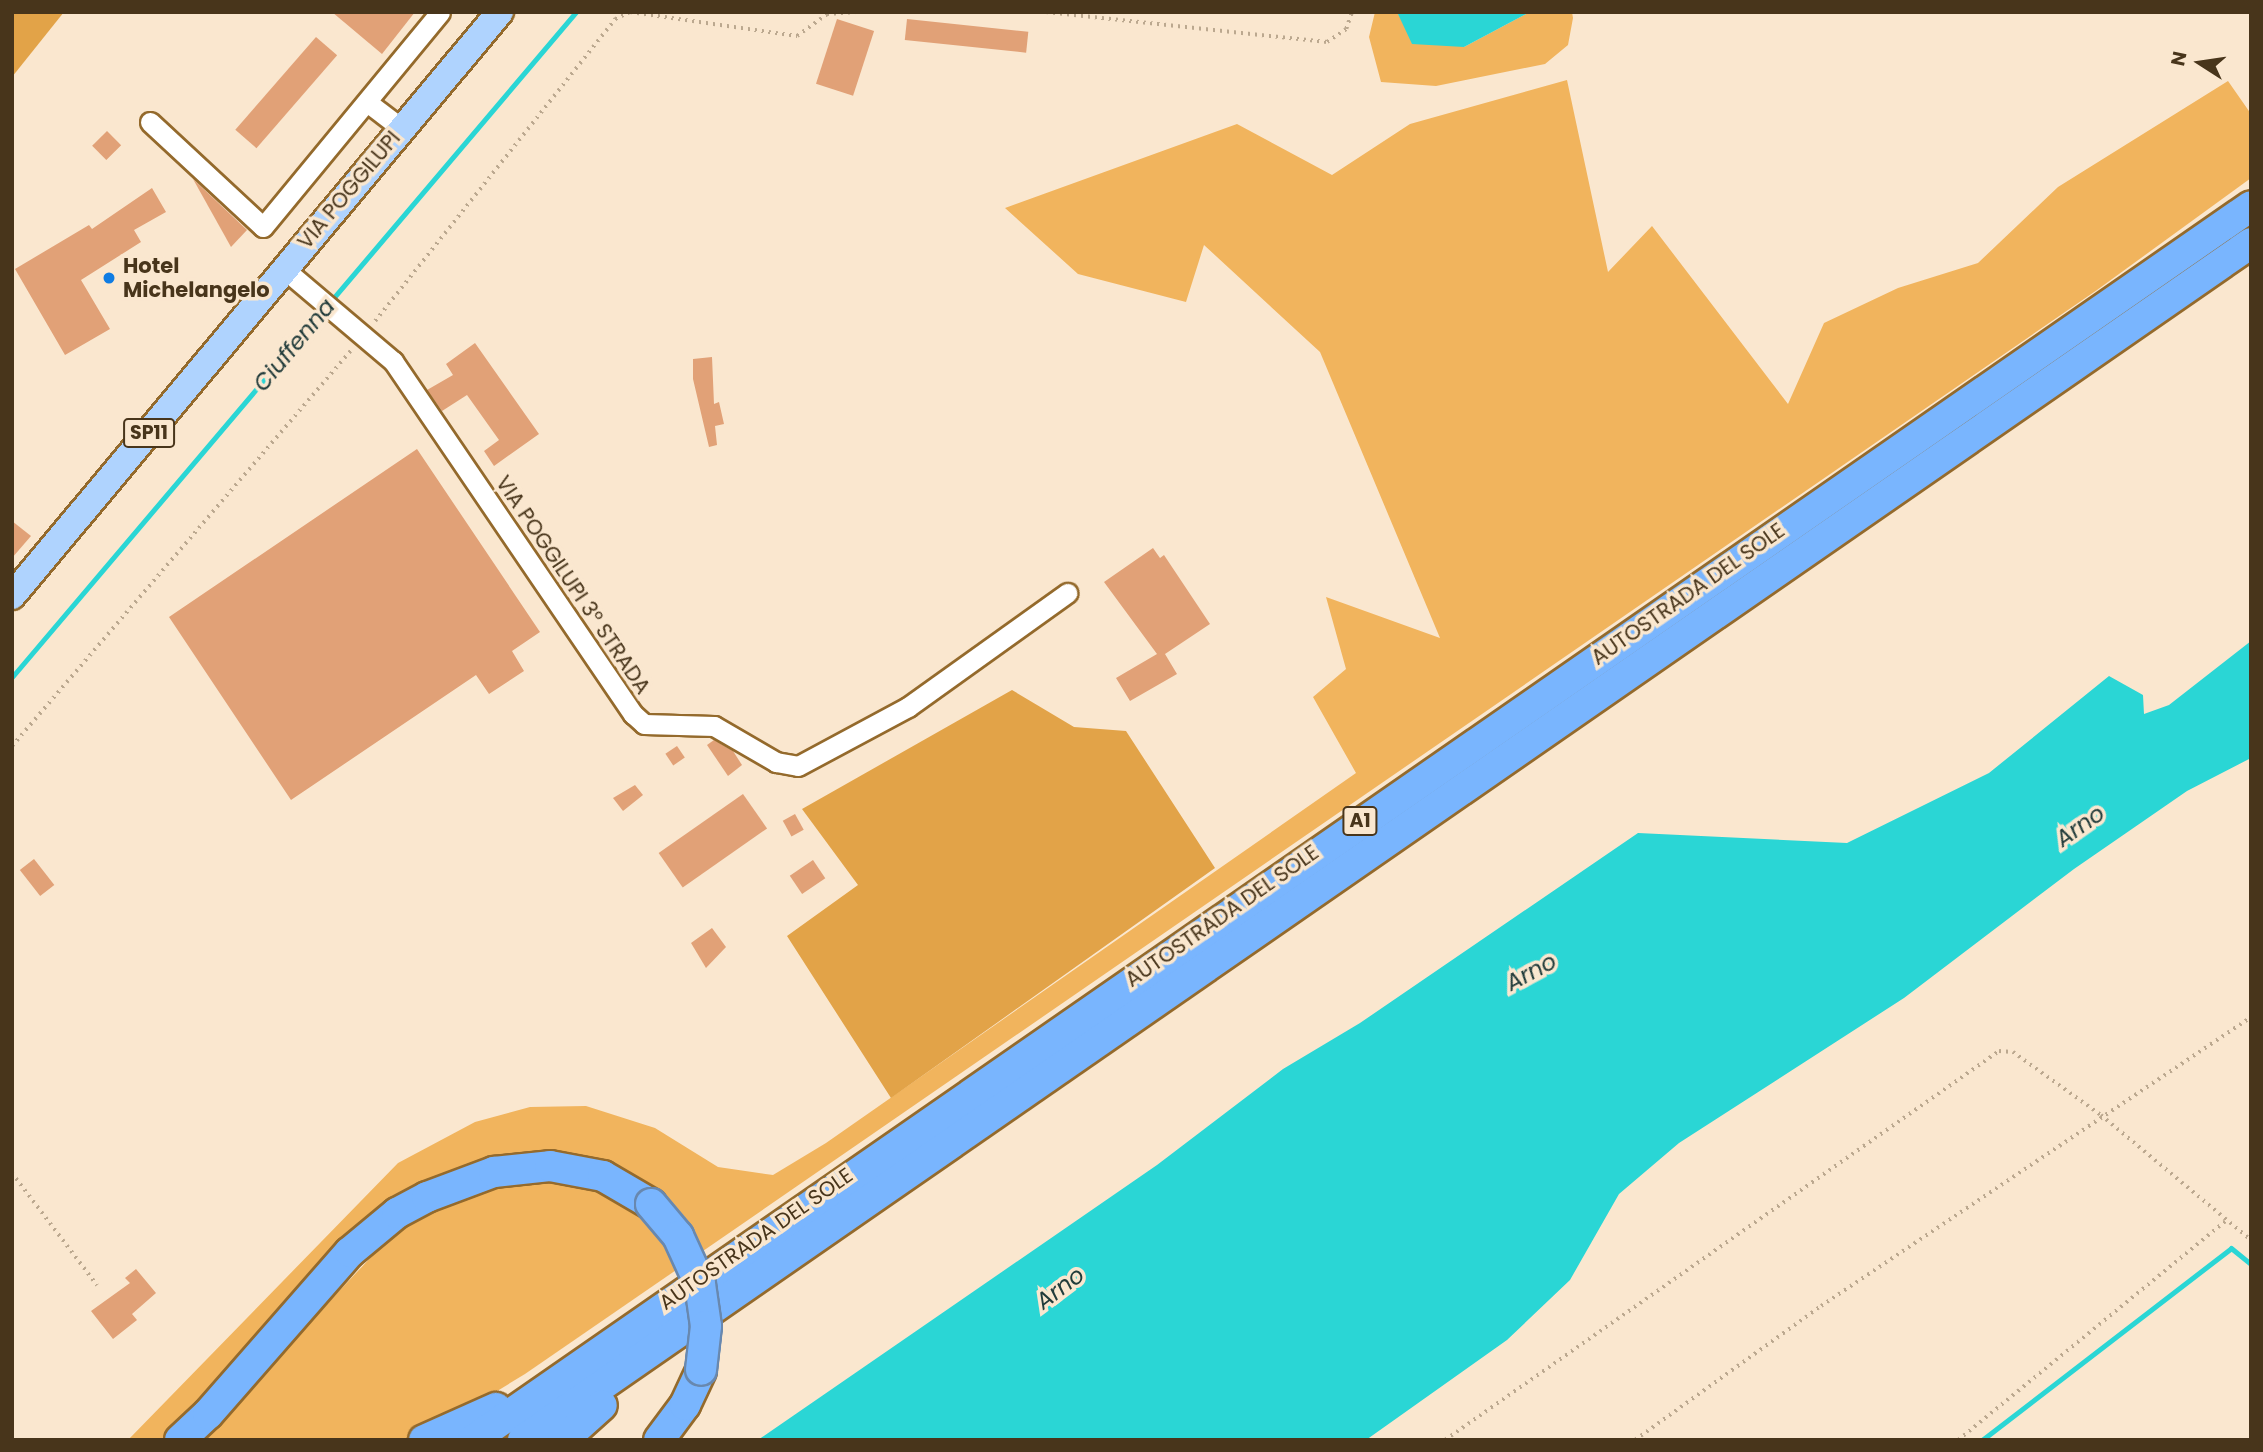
<!DOCTYPE html>
<html>
<head>
<meta charset="utf-8">
<style>
  body { margin:0 }
  #map { position:relative; width:2263px; height:1452px; overflow:hidden; background:#fae7cf; font-family:Poppins,sans-serif }
  div>[style] { position:absolute }
  .green>* { inset:0; background:#f1b45d }
  .forest>* { inset:0; background:#e2a348 }
  .water>* { inset:0; background:#2ad6d5 }
  .stream>* { height:5px; margin:-2.5px; padding:0 2.5px; transform-origin:2.5px; border-radius:2.5px; background:#2ad6d5 }
  .building>* { inset:0; background:#e1a177; transform-origin:0 0 }
  .path>* { height:3.5px; margin-top:-1.75px; transform-origin:0; background:repeating-linear-gradient(90deg,#bba88f 0 2px,transparent 0 7px) }
  .roads { filter:drop-shadow(2px 0 #946a2c) drop-shadow(-2px 0 #946a2c) drop-shadow(0 2px #946a2c) drop-shadow(0 -2px #946a2c) }
  .minor>* { height:19px; margin:-9.5px; padding:0 9.5px; transform-origin:9.5px; border-radius:9.5px; background:#fff }
  .major>* { height:26px; margin:-13px; padding:0 13px; transform-origin:13px; border-radius:13px; background:#afd3fe }
  .highway>* { height:30px; margin:-15px; padding:0 15px; transform-origin:15px; border-radius:15px; background:#79b5fe }
  .bridges { filter:drop-shadow(2px 0 #6888af) drop-shadow(-2px 0 #6888af) drop-shadow(0 2px #6888af) drop-shadow(0 -2px #6888af) }
  .highway-bridge>* { height:30px; margin:-15px; padding:0 15px; transform-origin:15px; border-radius:15px; background:#79b5fe }
  .dots>* { width:19px; height:19px; translate:-50% -50%; box-sizing:border-box; border:4px solid #fae7cf; border-radius:50% }
  span { translate:-50% -50%; white-space:nowrap; text-align:center; line-height:1.15; -webkit-text-stroke:7px #fae7cf; paint-order:stroke }
  .shield-label span { padding:2px 5px; background:#fae7cf; border:2px solid; border-radius:5px; -webkit-text-stroke-width:0 }
  .shield-label { font-size:19px; color:#48351b; font-weight:700 }
  .street-label { font-size:21px; color:#48351b }
  .poi-label { font-size:21px; color:#48351b; font-weight:700 }
  .left { translate:0 -50%; text-align:left }
  .water-label { font-size:23px; color:#223c3b; font-style:italic }
  .frame { position:absolute; inset:0; border:14px solid #48351b; pointer-events:none }
  .north { position:absolute; left:2165px; top:28px; width:70px; height:70px; -webkit-text-stroke:5px #fae7cf; paint-order:stroke; rotate:282deg; font-size:19px; font-weight:700; line-height:28px; text-align:center; color:#48351b }
  .north::after { content:''; display:block; margin:auto; width:24px; height:32px; background:#48351b; clip-path:polygon(50% 0,100% 100%,50% 72%,0 100%) }
</style>
</head>
<body>
<div id="map">
  <div class="green">
    <i style="clip-path:polygon(1375px 12px,1397px 12px,1401px 19px,1464px 47px,1530px 12px,1572px 12px,1573px 18px,1568px 45px,1545px 64px,1436px 86px,1381px 82px,1369px 37px)"></i>
    <i style="clip-path:polygon(1567px 80px,1608px 272px,1652px 226px,1788px 404px,1824px 323px,1898px 288px,1978px 263px,2058px 187px,2228px 81px,2251px 114px,2251px 178px,2097px 290px,703px 1251px,684px 1216px,641px 1183px,451px 1176px,167px 1440px,128px 1440px,398px 1163px,475px 1122px,530px 1107px,586px 1106px,655px 1128px,718px 1167px,773px 1175px,826px 1143px,1356px 773px,1313px 697px,1346px 669px,1326px 597px,1440px 638px,1320px 352px,1204px 245px,1186px 302px,1078px 274px,1005px 208px,1237px 124px,1332px 175px,1410px 124px)"></i>
    <i style="clip-path:polygon(561px 1177px,594px 1186px,634px 1206px,662px 1231px,682px 1266px,525px 1374px,443px 1424px,407px 1440px,199px 1440px,389px 1238px,440px 1204px,517px 1179px)"></i>
  </div>
  <div class="forest">
    <i style="clip-path:polygon(12px 12px,64px 12px,12px 77px)"></i>
    <i style="clip-path:polygon(1012px 690px,1074px 727px,1126px 731px,1215px 868px,891px 1098px,787px 936px,858px 885px,802px 809px)"></i>
  </div>
  <div class="water">
    <i style="clip-path:polygon(1397px 12px,1530px 12px,1464px 47px,1412px 44px)"></i>
    <i style="clip-path:polygon(2251px 641px,2251px 758px,2187px 791px,2074px 869px,1904px 998px,1679px 1143px,1619px 1194px,1570px 1280px,1507px 1340px,1366px 1440px,758px 1440px,1157px 1165px,1283px 1069px,1360px 1023px,1638px 833px,1847px 843px,1989px 773px,2109px 676px,2143px 695px,2144px 714px,2169px 705px)"></i>
  </div>
  <div class="stream">
    <i style="left:12px;top:677px;width:872px;rotate:-49.7deg"></i>
    <i style="left:1982px;top:1440px;width:314px;rotate:-37.6deg"></i>
    <i style="left:2231px;top:1248px;width:26px;rotate:39deg"></i>
  </div>
  <div class="building">
    <i style="clip-path:polygon(332px 12px,415px 12px,382px 54px)"></i>
    <i style="left:837px;top:19px;width:39px;height:68px;rotate:18deg"></i>
    <i style="left:907px;top:19px;width:122px;height:21px;rotate:6deg"></i>
    <i style="left:316px;top:37px;width:28px;height:123px;rotate:41deg"></i>
    <i style="left:107px;top:131px;width:20px;height:21px;rotate:45deg"></i>
    <i style="clip-path:polygon(193px 179px,247px 230px,231px 247px)"></i>
    <i style="clip-path:polygon(152px 188px,166px 212px,134px 230px,141px 242px,81px 280px,110px 329px,65px 355px,15px 269px,89px 225px,92px 229px)"></i>
    <i style="clip-path:polygon(475px 343px,539px 434px,494px 466px,484px 451px,499px 440px,467px 395px,442px 411px,427px 390px,453px 375px,446px 364px)"></i>
    <i style="clip-path:polygon(712px 357px,714px 404px,719px 402px,724px 424px,715px 426px,717px 445px,709px 447px,693px 379px,693px 359px)"></i>
    <i style="clip-path:polygon(417px 449px,540px 632px,512px 651px,524px 671px,489px 694px,476px 675px,291px 800px,169px 617px)"></i>
    <i style="clip-path:polygon(12px 521px,31px 536px,12px 558px)"></i>
    <i style="clip-path:polygon(1153px 548px,1160px 558px,1164px 555px,1210px 624px,1165px 654px,1177px 674px,1130px 701px,1116px 678px,1157px 654px,1104px 582px)"></i>
    <i style="clip-path:polygon(714px 740px,733px 751px,742px 765px,728px 776px,707px 745px)"></i>
    <i style="left:677px;top:746px;width:14px;height:14px;rotate:56deg"></i>
    <i style="clip-path:polygon(635px 785px,643px 795px,623px 811px,613px 798px)"></i>
    <i style="left:743px;top:794px;width:42px;height:103px;rotate:55deg"></i>
    <i style="left:795px;top:814px;width:18px;height:14px;rotate:61deg"></i>
    <i style="left:34px;top:859px;width:33px;height:18px;rotate:52deg"></i>
    <i style="left:813px;top:860px;width:22px;height:28px;rotate:56deg"></i>
    <i style="clip-path:polygon(712px 928px,726px 947px,706px 968px,691px 943px)"></i>
    <i style="clip-path:polygon(136px 1269px,156px 1293px,132px 1314px,137px 1320px,113px 1339px,91px 1311px,130px 1283px,125px 1278px)"></i>
  </div>
  <div class="path">
    <i style="left:1046px;top:12px;width:283px;rotate:6.1deg"></i>
    <i style="left:1327px;top:42px;width:23px;rotate:-34deg"></i>
    <i style="left:1346px;top:29px;width:18px;rotate:-71deg"></i>
    <i style="left:375px;top:321px;width:386px;rotate:-51.5deg"></i>
    <i style="left:615px;top:19px;width:17px;rotate:-25deg"></i>
    <i style="left:630px;top:12px;width:169px;rotate:8.2deg"></i>
    <i style="left:797px;top:36px;width:37px;rotate:-36deg"></i>
    <i style="left:827px;top:14px;width:29px;rotate:-4deg"></i>
    <i style="left:12px;top:746px;width:523px;rotate:-49.42deg"></i>
    <i style="left:12px;top:1173px;width:141px;rotate:52.8deg"></i>
    <i style="left:1445px;top:1440px;width:677px;rotate:-35.08deg"></i>
    <i style="left:1999px;top:1051px;width:14px;rotate:4deg"></i>
    <i style="left:2013px;top:1052px;width:108px;rotate:35.6deg"></i>
    <i style="left:2101px;top:1115px;width:195px;rotate:39.8deg"></i>
    <i style="left:1635px;top:1440px;width:229px;rotate:-35.8deg"></i>
    <i style="left:1821px;top:1306px;width:518px;rotate:-33.9deg"></i>
    <i style="left:1958px;top:1440px;width:346px;rotate:-39.3deg"></i>
  </div>
  <div class="roads">
    <div class="minor">
      <i style="left:367px;top:102px;width:43px;rotate:37.4deg"></i>
      <i style="left:150px;top:122px;width:154px;rotate:42.9deg"></i>
      <i style="left:263px;top:227px;width:278px;rotate:-50.5deg"></i>
      <i style="left:284px;top:269px;width:143px;rotate:40.2deg"></i>
      <i style="left:393px;top:361px;width:427px;rotate:55.8deg"></i>
      <i style="left:633px;top:714px;width:15px;rotate:42deg"></i>
      <i style="left:644px;top:724px;width:70px;rotate:1.6deg"></i>
      <i style="left:714px;top:726px;width:72px;rotate:30.1deg"></i>
      <i style="left:776px;top:762px;width:22px;rotate:10deg"></i>
      <i style="left:798px;top:766px;width:125px;rotate:-28.2deg"></i>
      <i style="left:908px;top:707px;width:196px;rotate:-35.6deg"></i>
    </div>
    <div class="major">
      <i style="left:12px;top:596px;width:761px;rotate:-50.12deg"></i>
    </div>
    <div class="highway">
      <i style="left:180px;top:1440px;width:38px;rotate:-43deg"></i>
      <i style="left:208px;top:1414px;width:215px;rotate:-48.8deg"></i>
      <i style="left:350px;top:1252px;width:61px;rotate:-39.7deg"></i>
      <i style="left:397px;top:1213px;width:34px;rotate:-28deg"></i>
      <i style="left:427px;top:1197px;width:72px;rotate:-20.5deg"></i>
      <i style="left:494px;top:1172px;width:56px;rotate:-6.1deg"></i>
      <i style="left:550px;top:1166px;width:54px;rotate:10.7deg"></i>
      <i style="left:603px;top:1176px;width:56px;rotate:30.3deg"></i>
      <i style="left:424px;top:1440px;width:79px;rotate:-24deg"></i>
      <i style="left:473px;top:1440px;width:2164px;rotate:-34.76deg"></i>
      <i style="left:523px;top:1440px;width:2102px;rotate:-34.71deg"></i>
      <i style="left:563px;top:1440px;width:52px;rotate:-41.9deg"></i>
      <i style="left:659px;top:1440px;width:44px;rotate:-53.4deg"></i>
      <i style="left:685px;top:1405px;width:38px;rotate:-65deg"></i>
    </div>
  </div>
  <div class="bridges">
    <div class="highway-bridge">
      <i style="left:651px;top:1204px;width:42px;rotate:49.8deg"></i>
      <i style="left:678px;top:1236px;width:53px;rotate:65.4deg"></i>
      <i style="left:700px;top:1284px;width:42px;rotate:81.9deg"></i>
      <i style="left:706px;top:1326px;width:44px;rotate:96.5deg"></i>
    </div>
  </div>
  <div class="dots">
    <i style="left:109px;top:278px;background:#0f7ce3"></i>
  </div>
  <div class="shield-label">
    <span style="left:149px;top:433px">SP11</span>
    <span style="left:1360px;top:821px">A1</span>
  </div>
  <div class="street-label">
    <span style="left:349px;top:190px;rotate:-50deg">VIA POGGILUPI</span>
    <span style="left:573px;top:585px;rotate:56deg">VIA POGGILUPI 3° STRADA</span>
    <span style="left:1688px;top:594px;rotate:-35deg">AUTOSTRADA DEL SOLE</span>
    <span style="left:1222px;top:916px;rotate:-35deg">AUTOSTRADA DEL SOLE</span>
    <span style="left:756px;top:1239px;rotate:-35deg">AUTOSTRADA DEL SOLE</span>
  </div>
  <div class="poi-label">
    <span class="left" style="left:123px;top:278px">Hotel<br>Michelangelo</span>
  </div>
  <div class="water-label">
    <span style="left:294px;top:345px;rotate:-50deg">Ciuffenna</span>
    <span style="left:2080px;top:826px;rotate:-35deg">Arno</span>
    <span style="left:1531px;top:972px;rotate:-28deg">Arno</span>
    <span style="left:1060px;top:1288px;rotate:-37deg">Arno</span>
  </div>
  <div class="frame"></div>
  <div class="north">N</div>
</div>
</body>
</html>
